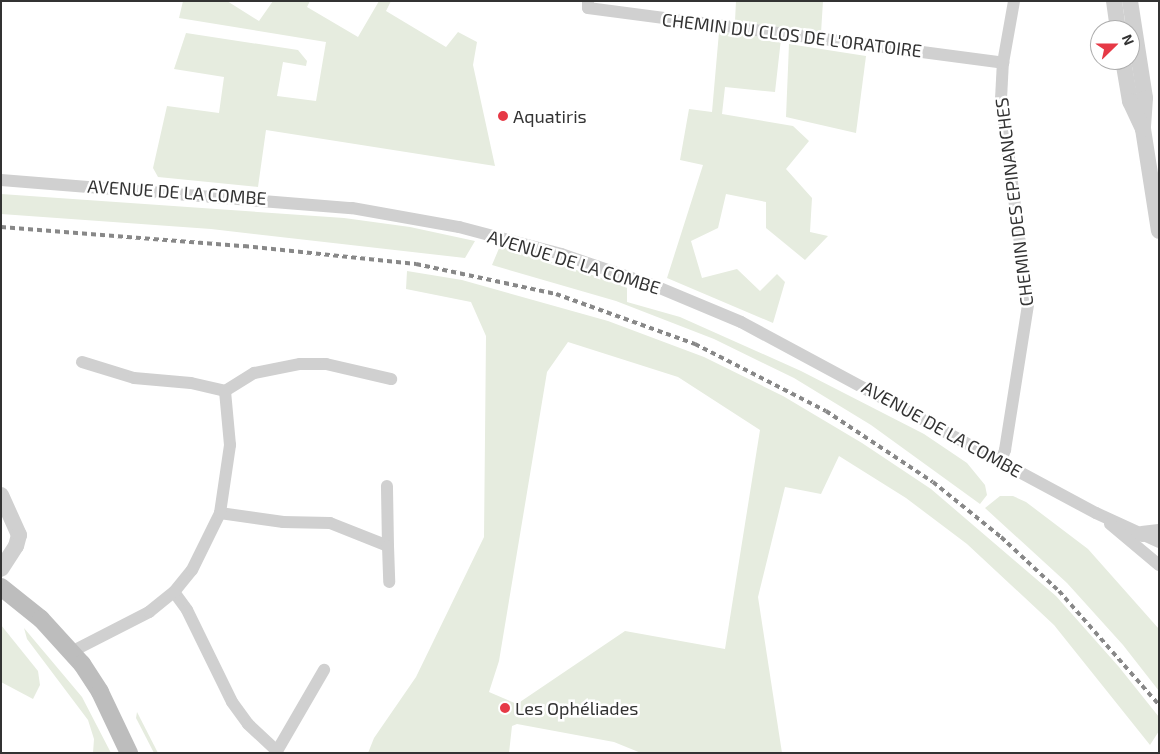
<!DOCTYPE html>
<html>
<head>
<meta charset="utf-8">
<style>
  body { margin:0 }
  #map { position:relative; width:1160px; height:754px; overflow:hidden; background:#fff; font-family:"Exo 2",sans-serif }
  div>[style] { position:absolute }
  .green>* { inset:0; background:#e6ecdf }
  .minor>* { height:12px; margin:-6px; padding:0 6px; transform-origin:6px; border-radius:6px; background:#d0d0d0 }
  .tertiary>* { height:16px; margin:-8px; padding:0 8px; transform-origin:8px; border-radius:8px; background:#d0d0d0 }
  .secondary>* { height:18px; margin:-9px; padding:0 9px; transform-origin:9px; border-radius:9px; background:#bdbdbd }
  .rail>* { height:4px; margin-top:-2px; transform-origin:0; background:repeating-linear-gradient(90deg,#888 0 5px,transparent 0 9px) }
  .dots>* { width:14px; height:14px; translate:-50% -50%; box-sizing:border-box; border:2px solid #fff; border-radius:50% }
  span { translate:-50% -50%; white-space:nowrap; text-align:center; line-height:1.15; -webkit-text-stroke:5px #fff; paint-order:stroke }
  .street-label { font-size:18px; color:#333 }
  .poi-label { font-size:18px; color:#333 }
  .left { translate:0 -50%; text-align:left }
  .frame { position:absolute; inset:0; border:2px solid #333; pointer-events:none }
  .north { position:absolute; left:1090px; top:20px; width:50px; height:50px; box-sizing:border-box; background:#fff; border:1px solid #adadad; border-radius:50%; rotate:68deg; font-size:14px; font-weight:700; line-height:20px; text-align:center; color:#333 }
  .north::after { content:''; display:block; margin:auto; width:18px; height:22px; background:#e63946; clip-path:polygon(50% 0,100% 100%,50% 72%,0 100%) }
</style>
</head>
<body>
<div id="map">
  <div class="green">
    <i style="clip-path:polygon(183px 1px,227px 1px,259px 21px,273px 1px,310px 1px,307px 7px,358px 37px,379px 1px,391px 1px,386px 11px,446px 47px,458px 32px,477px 42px,473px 65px,495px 166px,266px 130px,258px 187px,158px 177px,153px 168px,167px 106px,219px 113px,224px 77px,174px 69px,186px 33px,298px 50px,307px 61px,306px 66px,283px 62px,277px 96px,316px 101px,326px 42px,179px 18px)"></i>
    <i style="clip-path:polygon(736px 1px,823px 1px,821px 33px,735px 21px)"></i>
    <i style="clip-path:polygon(719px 32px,781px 39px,775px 92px,725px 87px,722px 114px,793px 126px,809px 141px,786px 169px,812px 198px,810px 232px,828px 236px,805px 260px,766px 228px,766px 202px,726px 194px,718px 228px,691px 241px,702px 278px,737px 269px,760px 291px,777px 274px,785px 282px,773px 323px,667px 278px,703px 165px,680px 160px,689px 109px,712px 112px)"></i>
    <i style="clip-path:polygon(789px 44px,866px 56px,856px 133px,786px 117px)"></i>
    <i style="clip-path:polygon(1px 194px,344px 218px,410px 227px,475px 241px,465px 258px,211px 229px,1px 214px)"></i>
    <i style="clip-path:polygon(500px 246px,627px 286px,627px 302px,680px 317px,801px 371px,924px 434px,967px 463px,985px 485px,987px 495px,980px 504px,871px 425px,794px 378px,714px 339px,616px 301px,492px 265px)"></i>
    <i style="clip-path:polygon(evenodd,407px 271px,462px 280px,608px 321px,704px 357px,783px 396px,862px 443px,931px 489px,1056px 596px,1119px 667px,1159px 717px,1159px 731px,1150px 745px,1054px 625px,967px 544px,906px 498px,839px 456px,821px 494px,785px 487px,758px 597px,782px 753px,641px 753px,614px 742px,517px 724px,512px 726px,509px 753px,368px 753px,374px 738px,416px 677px,484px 537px,486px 336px,471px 302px,406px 289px,407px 271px,568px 342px,678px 377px,760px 430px,725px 649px,625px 631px,517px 704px,489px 692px,499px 661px,547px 372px,568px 342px)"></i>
    <i style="clip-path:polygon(1000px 496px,1013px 496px,1026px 502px,1088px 549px,1159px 629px,1159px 691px,1123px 645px,1067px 583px,985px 508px)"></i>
    <i style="clip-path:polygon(1px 625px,38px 671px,40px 685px,33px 699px,1px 682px)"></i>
    <i style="clip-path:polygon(24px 628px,82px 697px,111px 753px,93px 753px,94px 739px,88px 720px,27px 639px)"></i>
    <i style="clip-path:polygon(137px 712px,158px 753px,154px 753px,136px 718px)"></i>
  </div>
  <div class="minor">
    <i style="left:588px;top:1px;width:7px;rotate:90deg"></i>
    <i style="left:588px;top:8px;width:419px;rotate:7.5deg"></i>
    <i style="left:1px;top:180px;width:352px;rotate:4.6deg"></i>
    <i style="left:352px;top:208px;width:109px;rotate:10.1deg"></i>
    <i style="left:459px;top:227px;width:106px;rotate:14.8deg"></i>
    <i style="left:561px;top:254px;width:99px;rotate:18.8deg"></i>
    <i style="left:655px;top:286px;width:93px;rotate:22.7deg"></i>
    <i style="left:741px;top:322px;width:403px;rotate:28.3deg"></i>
    <i style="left:1096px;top:513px;width:69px;rotate:24.7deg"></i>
    <i style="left:82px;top:362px;width:54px;rotate:17.1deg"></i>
    <i style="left:134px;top:378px;width:57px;rotate:5deg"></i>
    <i style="left:191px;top:383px;width:35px;rotate:13deg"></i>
    <i style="left:225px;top:391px;width:34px;rotate:-32deg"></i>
    <i style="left:254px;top:373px;width:47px;rotate:-11.1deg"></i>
    <i style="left:300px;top:364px;width:26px"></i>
    <i style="left:326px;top:364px;width:67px;rotate:13deg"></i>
    <i style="left:1001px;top:461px;width:12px;rotate:-70deg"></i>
    <i style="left:1005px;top:450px;width:148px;rotate:-81deg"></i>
    <i style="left:1028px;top:304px;width:207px;rotate:-97.5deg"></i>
    <i style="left:1001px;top:99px;width:36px;rotate:-87deg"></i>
    <i style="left:1003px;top:63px;width:63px;rotate:-79.9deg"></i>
    <i style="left:220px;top:513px;width:64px;rotate:8.1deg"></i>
    <i style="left:283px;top:522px;width:47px;rotate:1.2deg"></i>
    <i style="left:330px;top:523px;width:62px;rotate:21.6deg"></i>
    <i style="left:388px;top:546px;width:60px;rotate:-91deg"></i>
    <i style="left:1110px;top:524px;width:64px;rotate:39.9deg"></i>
    <i style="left:388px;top:546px;width:36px;rotate:88deg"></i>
    <i style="left:174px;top:592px;width:22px;rotate:54deg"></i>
    <i style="left:187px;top:610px;width:102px;rotate:63.9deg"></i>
    <i style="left:232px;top:702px;width:27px;rotate:54deg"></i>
    <i style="left:248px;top:724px;width:40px;rotate:43deg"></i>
    <i style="left:277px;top:751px;width:94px;rotate:-59.9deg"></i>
    <i style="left:71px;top:652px;width:88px;rotate:-27.1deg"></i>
    <i style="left:149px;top:612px;width:32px;rotate:-39deg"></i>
    <i style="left:174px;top:592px;width:28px;rotate:-51deg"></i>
    <i style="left:192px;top:570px;width:64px;rotate:-63.8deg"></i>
    <i style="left:220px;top:513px;width:69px;rotate:-81.6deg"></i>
    <i style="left:230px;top:445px;width:54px;rotate:-95.3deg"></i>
  </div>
  <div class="tertiary">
    <i style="left:1114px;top:1px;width:29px;rotate:82deg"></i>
    <i style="left:1130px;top:1px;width:98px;rotate:81.2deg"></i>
    <i style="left:1145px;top:98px;width:31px;rotate:94deg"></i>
    <i style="left:1143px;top:129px;width:103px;rotate:81.1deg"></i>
    <i style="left:1123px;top:60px;width:42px;rotate:80.3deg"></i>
    <i style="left:1130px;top:101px;width:31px;rotate:65deg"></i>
    <i style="left:1px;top:495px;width:44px;rotate:65.8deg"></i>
    <i style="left:19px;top:535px;width:11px;rotate:105deg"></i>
    <i style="left:16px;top:546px;width:27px;rotate:123deg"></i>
    <i style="left:1142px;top:534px;width:17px;rotate:-7deg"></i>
  </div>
  <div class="secondary">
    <i style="left:1px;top:587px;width:51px;rotate:38.7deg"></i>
    <i style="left:41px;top:619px;width:61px;rotate:47.7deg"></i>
    <i style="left:82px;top:664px;width:33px;rotate:57deg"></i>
    <i style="left:100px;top:692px;width:68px;rotate:64.6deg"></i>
  </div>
  <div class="rail">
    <i style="left:1px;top:227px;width:244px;rotate:4.5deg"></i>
    <i style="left:244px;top:246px;width:173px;rotate:6deg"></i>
    <i style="left:416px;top:264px;width:143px;rotate:12.1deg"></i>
    <i style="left:556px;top:294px;width:148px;rotate:19.8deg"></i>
    <i style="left:695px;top:344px;width:147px;rotate:27.1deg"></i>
    <i style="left:826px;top:411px;width:128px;rotate:33.6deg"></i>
    <i style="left:933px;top:482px;width:87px;rotate:39deg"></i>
    <i style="left:1001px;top:537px;width:79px;rotate:43deg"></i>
    <i style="left:1059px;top:591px;width:152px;rotate:48.7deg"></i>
  </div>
  <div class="dots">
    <i style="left:503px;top:116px;background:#e63946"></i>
    <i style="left:505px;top:708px;background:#e63946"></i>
  </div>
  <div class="street-label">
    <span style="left:792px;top:35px;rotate:7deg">CHEMIN DU CLOS DE L'ORATOIRE</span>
    <span style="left:177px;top:192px;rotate:4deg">AVENUE DE LA COMBE</span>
    <span style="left:1014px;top:202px;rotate:-97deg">CHEMIN DES EPINANCHES</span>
    <span style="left:574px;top:262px;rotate:17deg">AVENUE DE LA COMBE</span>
    <span style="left:942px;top:429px;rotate:29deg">AVENUE DE LA COMBE</span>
  </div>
  <div class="poi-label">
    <span class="left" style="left:513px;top:116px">Aquatiris</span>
    <span class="left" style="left:515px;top:708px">Les Ophéliades</span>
  </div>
  <div class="frame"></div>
  <div class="north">N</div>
</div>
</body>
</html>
